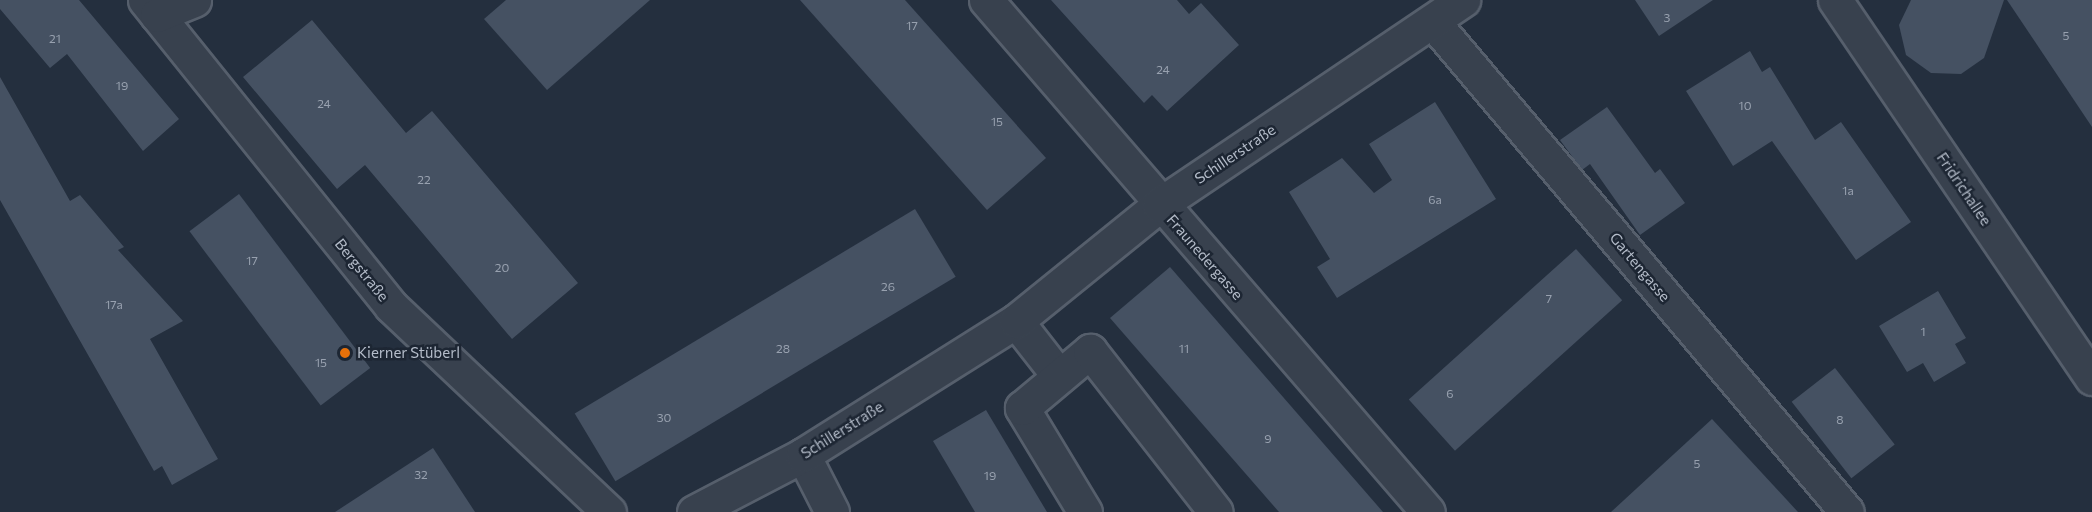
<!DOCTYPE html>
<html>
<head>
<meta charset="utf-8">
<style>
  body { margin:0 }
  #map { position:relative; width:2092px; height:512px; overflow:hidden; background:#242f3e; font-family:Commissioner,sans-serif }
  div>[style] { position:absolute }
  .building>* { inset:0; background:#455162; transform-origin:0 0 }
  .roads { filter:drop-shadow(2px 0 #565f6c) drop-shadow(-2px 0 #565f6c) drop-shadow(0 2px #565f6c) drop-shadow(0 -2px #565f6c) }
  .minor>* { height:33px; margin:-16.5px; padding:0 16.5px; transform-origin:16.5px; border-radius:16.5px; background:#38414e }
  .dots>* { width:16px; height:16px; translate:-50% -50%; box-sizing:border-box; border:3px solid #1d2633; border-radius:50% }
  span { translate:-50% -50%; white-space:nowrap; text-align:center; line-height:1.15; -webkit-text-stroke:5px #1d2633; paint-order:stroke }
  .number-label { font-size:12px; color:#98a1af }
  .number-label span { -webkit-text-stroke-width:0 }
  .street-label { font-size:15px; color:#b4bcc9 }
  .poi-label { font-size:15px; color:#b4bcc9 }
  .left { translate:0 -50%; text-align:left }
</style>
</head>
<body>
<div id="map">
  <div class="building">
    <i style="clip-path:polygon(0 0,79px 0,179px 119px,143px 151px,67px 54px,50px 68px,0 9px)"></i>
    <i style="clip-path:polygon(506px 0,650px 0,547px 90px,484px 19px)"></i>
    <i style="clip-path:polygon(800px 0,905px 0,1046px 158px,987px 210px)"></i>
    <i style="clip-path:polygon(1051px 0,1177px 0,1189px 14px,1201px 3px,1239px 45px,1167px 111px,1152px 95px,1144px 103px)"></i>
    <i style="clip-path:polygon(1635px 0,1713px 0,1659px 36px)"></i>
    <i style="clip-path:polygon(1911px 0,2004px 0,1984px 58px,1961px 74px,1931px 73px,1906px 55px,1899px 25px)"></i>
    <i style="clip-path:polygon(2007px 0,2092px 0,2092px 127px)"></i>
    <i style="clip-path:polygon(312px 20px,406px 133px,432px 111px,578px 283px,512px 339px,365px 165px,337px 189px,243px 77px)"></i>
    <i style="clip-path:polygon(1750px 51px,1762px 72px,1770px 67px,1815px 140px,1841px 122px,1911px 222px,1856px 260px,1772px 141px,1733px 166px,1686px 91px)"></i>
    <i style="clip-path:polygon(0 77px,70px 201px,80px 195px,124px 247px,118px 250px,183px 321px,150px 339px,218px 459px,172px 485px,162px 466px,154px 471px,0 200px)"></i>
    <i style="clip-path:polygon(1435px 102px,1496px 199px,1337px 298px,1317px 267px,1330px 259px,1289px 192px,1342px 158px,1374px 193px,1392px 180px,1369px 144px)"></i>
    <i style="clip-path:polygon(1607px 107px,1655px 173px,1660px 169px,1685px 203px,1640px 235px,1590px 164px,1582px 170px,1560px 140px)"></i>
    <i style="left:239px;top:194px;width:218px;height:62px;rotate:53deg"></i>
    <i style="left:915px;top:209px;width:79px;height:397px;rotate:59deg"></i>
    <i style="left:1576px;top:249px;width:69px;height:225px;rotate:48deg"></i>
    <i style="clip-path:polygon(1170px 267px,1383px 512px,1279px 512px,1110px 318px)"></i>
    <i style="clip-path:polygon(1938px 291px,1966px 338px,1955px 344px,1966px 363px,1934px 382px,1923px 363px,1907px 372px,1879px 326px)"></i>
    <i style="left:1835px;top:368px;width:97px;height:55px;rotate:52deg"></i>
    <i style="clip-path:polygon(986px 410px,1047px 512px,975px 512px,933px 441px)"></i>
    <i style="clip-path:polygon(1712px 419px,1798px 512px,1611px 512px)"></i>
    <i style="clip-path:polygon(433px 448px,475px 512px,335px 512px)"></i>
  </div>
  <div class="roads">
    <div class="minor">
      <i style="left:145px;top:0;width:393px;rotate:51.2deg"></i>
      <i style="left:391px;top:306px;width:300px;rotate:43.4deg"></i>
      <i style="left:986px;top:0;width:676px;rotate:49.2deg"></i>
      <i style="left:1835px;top:0;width:457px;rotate:55.8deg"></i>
      <i style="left:157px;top:15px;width:40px;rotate:-22deg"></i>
      <i style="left:1433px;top:22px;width:641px;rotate:49.81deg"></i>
      <i style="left:1016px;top:321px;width:70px;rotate:52deg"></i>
      <i style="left:803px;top:455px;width:64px;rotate:63deg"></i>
      <i style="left:694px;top:512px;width:123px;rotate:-27.6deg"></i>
      <i style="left:803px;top:455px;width:252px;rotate:-32.2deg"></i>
      <i style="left:1016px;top:321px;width:184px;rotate:-39deg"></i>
      <i style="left:1159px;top:205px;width:367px;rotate:-34deg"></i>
      <i style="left:1085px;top:512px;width:122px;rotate:-121.2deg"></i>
      <i style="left:1022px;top:408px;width:89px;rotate:-40deg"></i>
      <i style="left:1090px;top:351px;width:204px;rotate:52deg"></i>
    </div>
  </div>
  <div class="dots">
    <i style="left:345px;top:353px;background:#e8710a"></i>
  </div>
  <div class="number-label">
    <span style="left:1667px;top:18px">3</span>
    <span style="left:912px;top:26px">17</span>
    <span style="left:2066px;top:36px">5</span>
    <span style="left:55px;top:39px">21</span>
    <span style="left:1163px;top:70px">24</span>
    <span style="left:122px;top:86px">19</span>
    <span style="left:324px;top:104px">24</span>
    <span style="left:1745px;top:106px">10</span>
    <span style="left:997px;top:122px">15</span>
    <span style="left:424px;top:180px">22</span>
    <span style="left:1848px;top:191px">1a</span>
    <span style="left:1435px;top:200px">6a</span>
    <span style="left:252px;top:261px">17</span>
    <span style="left:502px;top:268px">20</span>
    <span style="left:888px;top:287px">26</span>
    <span style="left:1549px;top:299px">7</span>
    <span style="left:114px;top:305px">17a</span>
    <span style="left:1923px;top:332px">1</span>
    <span style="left:783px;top:349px">28</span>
    <span style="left:1184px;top:349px">11</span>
    <span style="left:321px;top:363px">15</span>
    <span style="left:1450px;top:394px">6</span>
    <span style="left:664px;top:418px">30</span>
    <span style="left:1840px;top:420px">8</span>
    <span style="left:1268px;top:439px">9</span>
    <span style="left:1697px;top:464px">5</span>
    <span style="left:421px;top:475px">32</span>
    <span style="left:990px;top:476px">19</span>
  </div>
  <div class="street-label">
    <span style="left:1235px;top:154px;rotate:-34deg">Schillerstraße</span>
    <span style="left:1964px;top:189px;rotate:56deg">Fridrichallee</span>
    <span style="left:1205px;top:257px;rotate:49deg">Fraunedergasse</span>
    <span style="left:1640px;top:267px;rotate:50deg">Gartengasse</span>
    <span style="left:362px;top:270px;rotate:51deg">Bergstraße</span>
    <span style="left:842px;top:430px;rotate:-32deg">Schillerstraße</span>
  </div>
  <div class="poi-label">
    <span class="left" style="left:357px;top:353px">Kierner Stüberl</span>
  </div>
</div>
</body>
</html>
